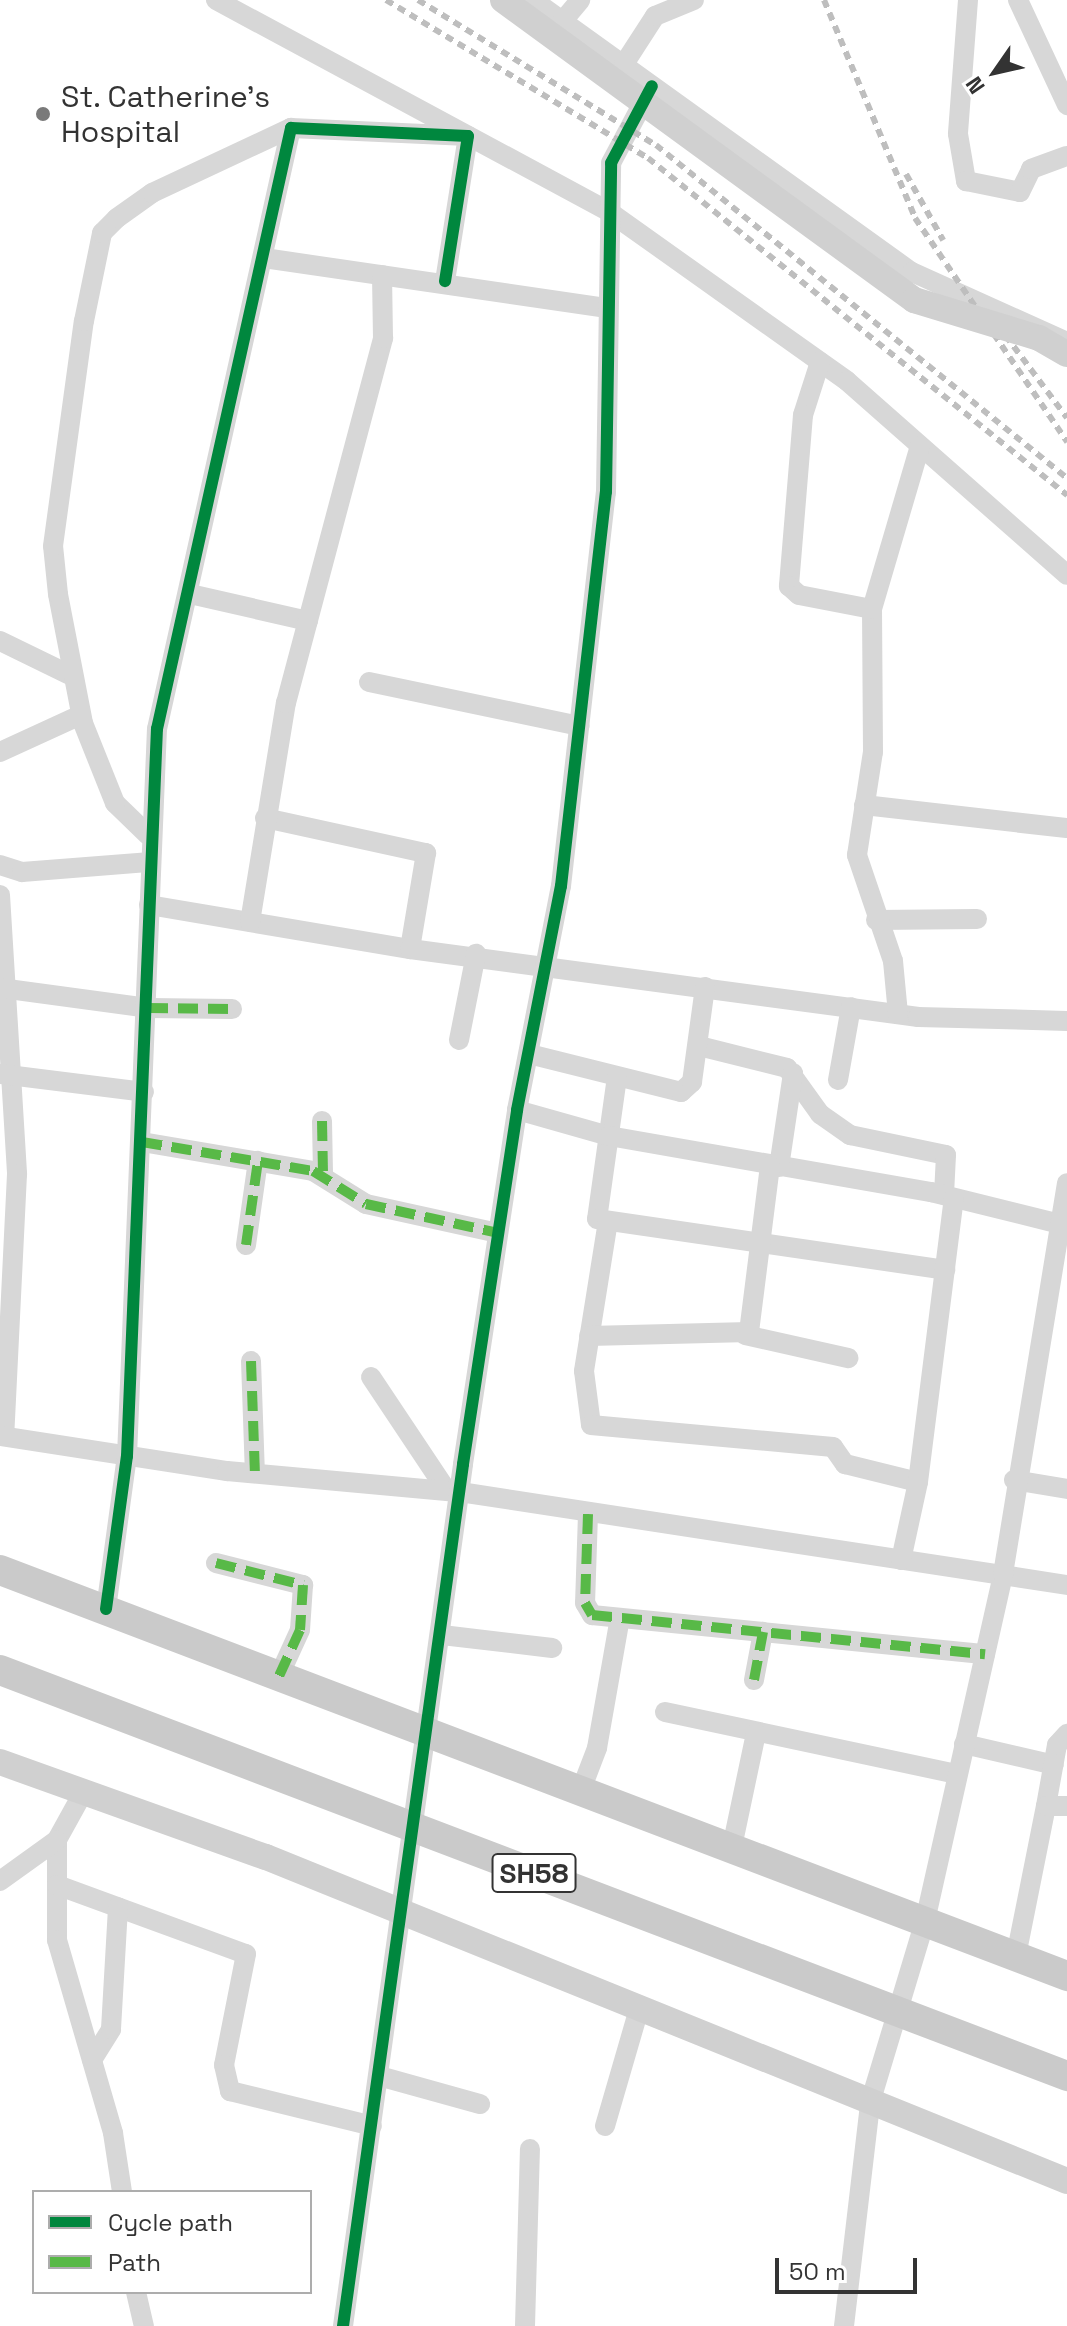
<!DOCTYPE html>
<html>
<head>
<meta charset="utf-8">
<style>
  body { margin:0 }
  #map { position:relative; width:1067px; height:2326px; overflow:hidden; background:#fff; font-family:"Space Grotesk",sans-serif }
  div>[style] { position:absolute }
  .street>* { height:20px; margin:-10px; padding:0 10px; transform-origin:10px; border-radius:10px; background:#d7d7d7 }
  .secondary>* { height:26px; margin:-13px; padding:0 13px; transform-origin:13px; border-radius:13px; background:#d0d0d0 }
  .primary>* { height:30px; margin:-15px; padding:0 15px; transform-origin:15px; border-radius:15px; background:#cacaca }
  .rail>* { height:6px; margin-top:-3px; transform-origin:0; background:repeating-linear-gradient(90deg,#bebebe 0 8px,transparent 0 14px) }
  .secondary-bridge>* { height:26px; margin:-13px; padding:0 13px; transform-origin:13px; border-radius:13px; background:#d0d0d0 }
  .quiet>* { height:10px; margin-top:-5px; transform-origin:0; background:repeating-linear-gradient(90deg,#58b947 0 20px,transparent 0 30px) }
  .cycleway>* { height:12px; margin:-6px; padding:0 6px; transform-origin:6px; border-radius:6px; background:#00873e }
  .dots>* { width:22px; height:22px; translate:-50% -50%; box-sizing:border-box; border:4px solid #fff; border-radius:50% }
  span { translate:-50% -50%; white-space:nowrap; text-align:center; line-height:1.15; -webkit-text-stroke:8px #fff; paint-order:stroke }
  .shield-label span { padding:2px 6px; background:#fff; border:2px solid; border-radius:6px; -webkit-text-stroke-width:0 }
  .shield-label { font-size:28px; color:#333; font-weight:700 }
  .poi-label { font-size:30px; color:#333 }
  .left { translate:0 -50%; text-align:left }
  .legend { position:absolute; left:32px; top:2190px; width:280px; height:104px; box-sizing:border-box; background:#fff; border:2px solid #adadad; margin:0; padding:10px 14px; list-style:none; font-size:24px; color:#333 }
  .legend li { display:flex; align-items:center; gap:16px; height:40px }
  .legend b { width:40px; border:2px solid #adadad }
  .north { position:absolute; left:955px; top:32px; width:80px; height:80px; -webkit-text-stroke:6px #fff; paint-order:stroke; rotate:236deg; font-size:22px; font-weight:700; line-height:32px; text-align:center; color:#333 }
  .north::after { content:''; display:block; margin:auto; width:28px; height:36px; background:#333; clip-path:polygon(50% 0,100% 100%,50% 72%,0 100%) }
  .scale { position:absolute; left:775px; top:2258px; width:142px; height:36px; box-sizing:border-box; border:4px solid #333; border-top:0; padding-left:10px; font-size:24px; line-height:28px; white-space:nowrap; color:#333; -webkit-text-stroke:6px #fff; paint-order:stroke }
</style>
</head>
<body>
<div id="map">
  <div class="street">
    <i style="left:216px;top:0;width:445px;rotate:28.3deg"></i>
    <i style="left:608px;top:211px;width:293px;rotate:35.4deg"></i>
    <i style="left:847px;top:381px;width:293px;rotate:41.4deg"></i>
    <i style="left:533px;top:0;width:467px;rotate:35.7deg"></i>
    <i style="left:912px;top:272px;width:170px;rotate:24.3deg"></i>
    <i style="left:968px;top:0;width:134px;rotate:94.3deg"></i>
    <i style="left:958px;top:134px;width:48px;rotate:80.3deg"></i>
    <i style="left:966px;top:181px;width:55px;rotate:11.5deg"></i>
    <i style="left:1020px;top:192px;width:25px;rotate:-64deg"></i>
    <i style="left:1031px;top:169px;width:38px;rotate:-20deg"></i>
    <i style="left:1018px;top:0;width:116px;rotate:65deg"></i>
    <i style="left:561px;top:23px;width:30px;rotate:-50deg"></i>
    <i style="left:624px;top:64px;width:57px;rotate:-57.1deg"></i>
    <i style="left:655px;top:16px;width:42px;rotate:-22.3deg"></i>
    <i style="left:264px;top:258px;width:347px;rotate:8.3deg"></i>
    <i style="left:820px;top:362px;width:56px;rotate:107.8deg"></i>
    <i style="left:803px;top:415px;width:172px;rotate:94.7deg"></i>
    <i style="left:789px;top:586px;width:13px;rotate:42deg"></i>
    <i style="left:799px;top:595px;width:74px;rotate:10.9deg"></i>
    <i style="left:190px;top:594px;width:121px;rotate:12.9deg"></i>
    <i style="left:0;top:641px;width:76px;rotate:25.9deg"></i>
    <i style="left:369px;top:682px;width:215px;rotate:11.8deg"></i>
    <i style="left:0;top:752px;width:89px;rotate:-24.6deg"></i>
    <i style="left:864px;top:805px;width:204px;rotate:6.5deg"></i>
    <i style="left:265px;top:818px;width:165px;rotate:12.3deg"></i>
    <i style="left:426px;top:853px;width:97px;rotate:99.5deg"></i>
    <i style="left:148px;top:835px;width:46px;rotate:-135.9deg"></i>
    <i style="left:115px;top:803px;width:86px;rotate:-111.8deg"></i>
    <i style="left:83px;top:723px;width:131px;rotate:-101deg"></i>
    <i style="left:58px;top:594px;width:48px;rotate:-95.9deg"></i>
    <i style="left:53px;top:546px;width:227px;rotate:-82.2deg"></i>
    <i style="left:84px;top:321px;width:90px;rotate:-78.4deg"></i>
    <i style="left:102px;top:233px;width:21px;rotate:-45deg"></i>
    <i style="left:117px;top:218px;width:43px;rotate:-35.5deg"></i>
    <i style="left:152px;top:193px;width:153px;rotate:-25.1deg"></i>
    <i style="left:0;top:865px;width:23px;rotate:18deg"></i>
    <i style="left:22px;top:872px;width:126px;rotate:-4.5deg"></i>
    <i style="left:0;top:895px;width:280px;rotate:86.5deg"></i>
    <i style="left:17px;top:1174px;width:262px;rotate:92.8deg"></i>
    <i style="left:149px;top:905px;width:265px;rotate:9.6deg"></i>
    <i style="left:410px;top:949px;width:513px;rotate:7.62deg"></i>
    <i style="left:918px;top:1017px;width:149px;rotate:1.5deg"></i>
    <i style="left:876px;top:920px;width:101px;rotate:-0.6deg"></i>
    <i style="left:250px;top:922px;width:222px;rotate:-80.7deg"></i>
    <i style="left:286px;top:703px;width:378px;rotate:-75.1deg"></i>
    <i style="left:383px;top:338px;width:63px;rotate:-90.9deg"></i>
    <i style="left:0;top:988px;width:149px;rotate:7.7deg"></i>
    <i style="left:148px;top:1008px;width:84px;rotate:0.7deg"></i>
    <i style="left:898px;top:1014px;width:53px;rotate:-95.4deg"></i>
    <i style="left:893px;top:961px;width:112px;rotate:-108.8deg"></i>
    <i style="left:857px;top:855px;width:104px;rotate:-81.2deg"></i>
    <i style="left:873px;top:752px;width:143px;rotate:-90.4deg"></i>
    <i style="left:872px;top:609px;width:170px;rotate:-73.6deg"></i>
    <i style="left:459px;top:1040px;width:88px;rotate:-78.8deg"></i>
    <i style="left:699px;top:1046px;width:91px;rotate:14deg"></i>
    <i style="left:787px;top:1068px;width:57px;rotate:54.3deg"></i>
    <i style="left:820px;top:1114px;width:37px;rotate:35deg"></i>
    <i style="left:850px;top:1135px;width:98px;rotate:11.8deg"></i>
    <i style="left:946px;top:1155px;width:40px;rotate:92.9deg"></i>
    <i style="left:529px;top:1054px;width:157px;rotate:14deg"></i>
    <i style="left:681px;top:1092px;width:15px;rotate:-42deg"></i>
    <i style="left:692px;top:1082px;width:96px;rotate:-82.2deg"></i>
    <i style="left:0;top:1074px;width:145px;rotate:7.1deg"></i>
    <i style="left:617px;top:1077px;width:143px;rotate:98deg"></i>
    <i style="left:597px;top:1219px;width:352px;rotate:8.3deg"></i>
    <i style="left:838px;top:1080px;width:74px;rotate:-79.9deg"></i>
    <i style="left:517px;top:1110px;width:96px;rotate:15.8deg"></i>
    <i style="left:609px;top:1136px;width:327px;rotate:9.9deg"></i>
    <i style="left:931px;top:1192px;width:133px;rotate:13.9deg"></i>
    <i style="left:322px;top:1121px;width:54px;rotate:88.9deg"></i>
    <i style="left:142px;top:1142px;width:173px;rotate:9.6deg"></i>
    <i style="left:313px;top:1171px;width:62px;rotate:31.9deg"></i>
    <i style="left:366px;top:1204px;width:135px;rotate:12.4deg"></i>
    <i style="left:779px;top:1167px;width:95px;rotate:-81.5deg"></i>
    <i style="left:608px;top:1221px;width:152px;rotate:99.1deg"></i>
    <i style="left:584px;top:1371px;width:54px;rotate:82.6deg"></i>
    <i style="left:591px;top:1425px;width:243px;rotate:5.2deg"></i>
    <i style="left:833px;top:1447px;width:21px;rotate:55deg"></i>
    <i style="left:845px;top:1464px;width:75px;rotate:13.9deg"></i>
    <i style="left:246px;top:1245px;width:85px;rotate:-81.9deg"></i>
    <i style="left:745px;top:1335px;width:106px;rotate:12.6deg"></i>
    <i style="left:589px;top:1336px;width:160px;rotate:-1.4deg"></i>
    <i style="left:749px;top:1332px;width:167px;rotate:-82.8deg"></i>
    <i style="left:251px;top:1361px;width:112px;rotate:88deg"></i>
    <i style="left:371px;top:1377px;width:137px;rotate:56.3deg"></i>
    <i style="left:0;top:1436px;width:230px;rotate:8.8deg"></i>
    <i style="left:227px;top:1471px;width:234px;rotate:5.2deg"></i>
    <i style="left:460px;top:1492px;width:614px;rotate:8.71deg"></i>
    <i style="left:1014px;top:1480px;width:54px;rotate:9.6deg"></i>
    <i style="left:588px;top:1514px;width:89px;rotate:91.9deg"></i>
    <i style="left:585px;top:1603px;width:14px;rotate:60deg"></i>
    <i style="left:592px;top:1615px;width:395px;rotate:5.7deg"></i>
    <i style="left:901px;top:1560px;width:80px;rotate:-77.7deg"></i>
    <i style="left:918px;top:1482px;width:286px;rotate:-82.8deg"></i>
    <i style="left:216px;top:1563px;width:90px;rotate:14.2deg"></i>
    <i style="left:303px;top:1585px;width:45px;rotate:93.8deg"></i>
    <i style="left:300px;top:1630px;width:51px;rotate:114.5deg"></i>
    <i style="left:106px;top:1609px;width:154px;rotate:-82.2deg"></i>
    <i style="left:127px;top:1456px;width:728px;rotate:-87.64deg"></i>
    <i style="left:157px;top:729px;width:616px;rotate:-77.43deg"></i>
    <i style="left:291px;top:128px;width:177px;rotate:2.6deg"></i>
    <i style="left:468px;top:136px;width:147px;rotate:99deg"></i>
    <i style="left:442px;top:1635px;width:111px;rotate:6.7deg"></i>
    <i style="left:754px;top:1680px;width:49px;rotate:-79.4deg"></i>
    <i style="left:665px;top:1712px;width:298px;rotate:12deg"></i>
    <i style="left:964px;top:1744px;width:92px;rotate:13.1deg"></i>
    <i style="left:581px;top:1790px;width:45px;rotate:-69.1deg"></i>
    <i style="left:597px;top:1748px;width:132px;rotate:-80deg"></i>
    <i style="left:84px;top:1791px;width:56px;rotate:118.9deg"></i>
    <i style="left:57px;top:1840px;width:100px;rotate:90deg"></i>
    <i style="left:57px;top:1940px;width:201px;rotate:73.8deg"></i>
    <i style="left:113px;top:2133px;width:60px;rotate:81.3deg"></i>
    <i style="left:1046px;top:1806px;width:62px;rotate:-79.8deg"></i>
    <i style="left:1057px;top:1745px;width:15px;rotate:-48deg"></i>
    <i style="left:732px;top:1847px;width:116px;rotate:-78.1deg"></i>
    <i style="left:0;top:1881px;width:70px;rotate:-35.7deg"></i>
    <i style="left:57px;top:1885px;width:201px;rotate:20.1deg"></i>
    <i style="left:246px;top:1954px;width:113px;rotate:101.2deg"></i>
    <i style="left:224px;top:2065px;width:27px;rotate:77deg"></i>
    <i style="left:230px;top:2091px;width:146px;rotate:13.8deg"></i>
    <i style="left:1016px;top:1956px;width:153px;rotate:-78.7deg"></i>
    <i style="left:1046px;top:1806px;width:21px"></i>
    <i style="left:92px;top:2060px;width:36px;rotate:-58deg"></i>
    <i style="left:111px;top:2029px;width:122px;rotate:-86.7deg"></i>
    <i style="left:379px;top:2076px;width:105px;rotate:15.5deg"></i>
    <i style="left:605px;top:2126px;width:122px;rotate:-73.8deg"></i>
    <i style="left:136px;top:2292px;width:35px;rotate:77deg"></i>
    <i style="left:343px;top:2326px;width:870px;rotate:-82.07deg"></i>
    <i style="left:463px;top:1464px;width:358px;rotate:-81.3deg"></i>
    <i style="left:517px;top:1110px;width:228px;rotate:-78.9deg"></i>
    <i style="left:561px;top:886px;width:397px;rotate:-83.5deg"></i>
    <i style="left:606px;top:492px;width:329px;rotate:-89.1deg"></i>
    <i style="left:611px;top:163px;width:87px;rotate:-62deg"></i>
    <i style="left:525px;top:2326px;width:177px;rotate:-88.4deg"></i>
    <i style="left:844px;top:2326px;width:225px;rotate:-83.3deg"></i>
    <i style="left:870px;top:2103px;width:190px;rotate:-73.2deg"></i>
    <i style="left:925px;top:1921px;width:356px;rotate:-77.3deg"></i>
    <i style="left:1003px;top:1574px;width:396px;rotate:-80.7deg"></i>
  </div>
  <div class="secondary">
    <i style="left:0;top:1762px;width:282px;rotate:19.7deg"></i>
    <i style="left:266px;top:1857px;width:864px;rotate:22.02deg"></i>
  </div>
  <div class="primary">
    <i style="left:0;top:1570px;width:1142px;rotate:20.83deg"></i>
    <i style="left:0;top:1670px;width:1142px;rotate:20.83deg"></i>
  </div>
  <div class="rail">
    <i style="left:386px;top:0;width:306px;rotate:31.1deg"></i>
    <i style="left:648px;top:158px;width:538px;rotate:38.81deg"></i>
    <i style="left:418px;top:0;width:279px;rotate:31.4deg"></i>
    <i style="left:656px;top:145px;width:529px;rotate:39.02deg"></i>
    <i style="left:824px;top:0;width:236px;rotate:67.3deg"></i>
    <i style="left:915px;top:218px;width:271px;rotate:55.8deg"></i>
    <i style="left:906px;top:174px;width:76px;rotate:60.7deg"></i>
    <i style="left:997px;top:324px;width:117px;rotate:53.3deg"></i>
  </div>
  <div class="secondary-bridge">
    <i style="left:503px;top:0;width:509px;rotate:36.13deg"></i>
    <i style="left:914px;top:300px;width:131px;rotate:16.9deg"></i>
    <i style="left:1039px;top:338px;width:32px;rotate:30deg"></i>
  </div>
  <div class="quiet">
    <i style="left:148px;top:1008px;width:84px;rotate:0.7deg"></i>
    <i style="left:322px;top:1121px;width:54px;rotate:88.9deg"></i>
    <i style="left:142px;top:1142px;width:173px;rotate:9.6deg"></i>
    <i style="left:313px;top:1171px;width:62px;rotate:31.9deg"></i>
    <i style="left:366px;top:1204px;width:135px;rotate:12.4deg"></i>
    <i style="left:246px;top:1245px;width:85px;rotate:-81.9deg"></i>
    <i style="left:251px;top:1361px;width:112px;rotate:88deg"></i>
    <i style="left:588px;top:1514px;width:89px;rotate:91.9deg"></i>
    <i style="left:585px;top:1603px;width:14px;rotate:60deg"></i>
    <i style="left:592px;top:1615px;width:395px;rotate:5.7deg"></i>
    <i style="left:216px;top:1563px;width:90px;rotate:14.2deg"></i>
    <i style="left:303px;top:1585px;width:45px;rotate:93.8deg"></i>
    <i style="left:300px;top:1630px;width:51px;rotate:114.5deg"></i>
    <i style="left:754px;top:1680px;width:49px;rotate:-79.4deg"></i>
  </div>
  <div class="cycleway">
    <i style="left:106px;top:1609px;width:154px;rotate:-82.2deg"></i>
    <i style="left:127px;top:1456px;width:728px;rotate:-87.64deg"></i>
    <i style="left:157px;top:729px;width:616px;rotate:-77.43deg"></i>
    <i style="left:291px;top:128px;width:177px;rotate:2.6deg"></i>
    <i style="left:468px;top:136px;width:147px;rotate:99deg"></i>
    <i style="left:343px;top:2326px;width:870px;rotate:-82.07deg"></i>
    <i style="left:463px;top:1464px;width:358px;rotate:-81.3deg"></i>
    <i style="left:517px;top:1110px;width:228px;rotate:-78.9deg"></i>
    <i style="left:561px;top:886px;width:397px;rotate:-83.5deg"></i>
    <i style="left:606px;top:492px;width:329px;rotate:-89.1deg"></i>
    <i style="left:611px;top:163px;width:87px;rotate:-62deg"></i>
  </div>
  <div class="dots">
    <i style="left:43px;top:114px;background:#7a7a7a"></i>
  </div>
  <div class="shield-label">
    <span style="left:534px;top:1873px">SH58</span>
  </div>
  <div class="poi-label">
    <span class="left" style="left:61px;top:114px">St. Catherine's<br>Hospital</span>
  </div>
  <ul class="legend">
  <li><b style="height:10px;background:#00873e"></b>Cycle path</li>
  <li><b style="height:10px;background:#58b947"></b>Path</li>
  </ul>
  <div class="north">N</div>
  <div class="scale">50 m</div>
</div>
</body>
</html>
